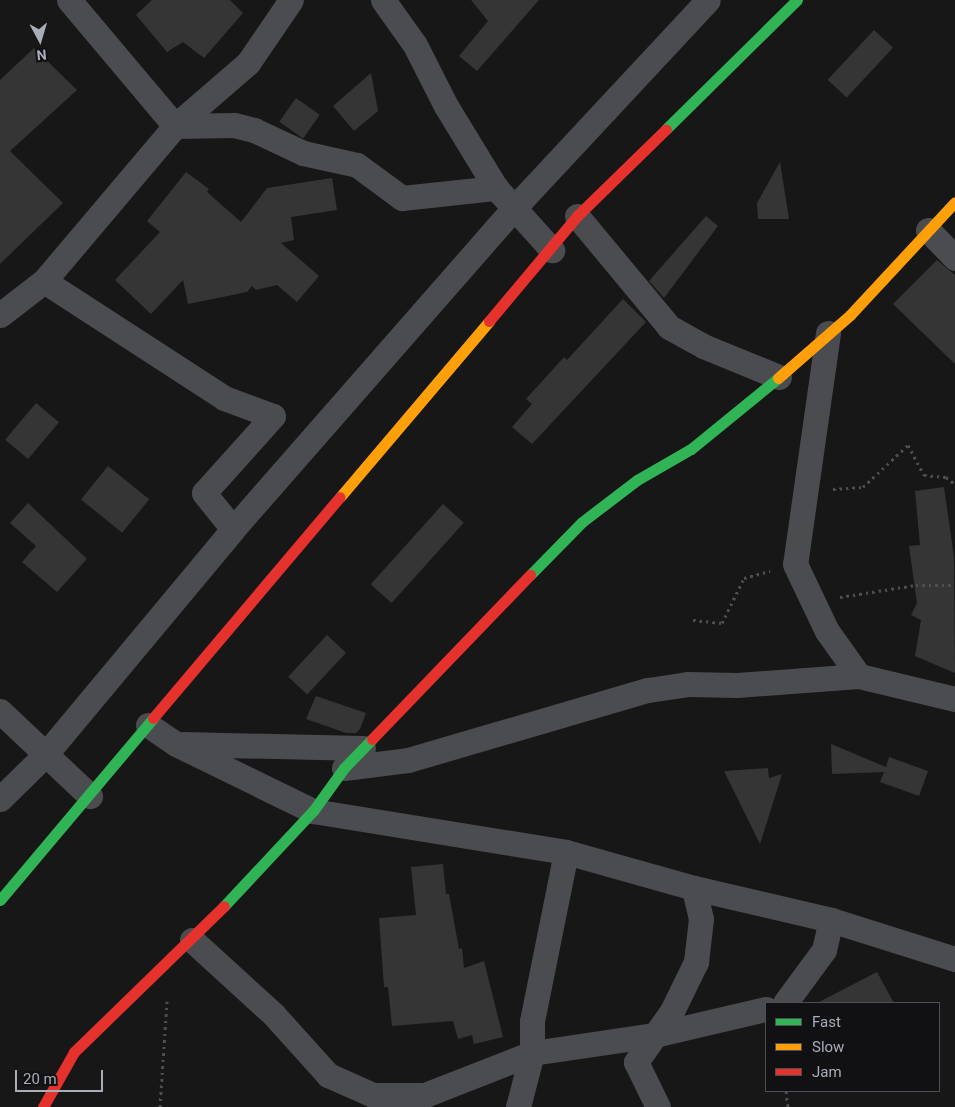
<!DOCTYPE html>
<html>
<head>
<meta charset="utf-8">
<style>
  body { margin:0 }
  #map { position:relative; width:955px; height:1107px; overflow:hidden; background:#171717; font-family:Roboto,sans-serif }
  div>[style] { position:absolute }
  .building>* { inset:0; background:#353536; transform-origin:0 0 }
  .path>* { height:3px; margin-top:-1.5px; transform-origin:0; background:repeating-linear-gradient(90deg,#4d4e52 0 2.5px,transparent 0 6.5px) }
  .street>* { height:25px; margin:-12.5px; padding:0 12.5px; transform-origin:12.5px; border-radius:12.5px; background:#4b4c50 }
  .fast>* { height:11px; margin:-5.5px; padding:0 5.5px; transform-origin:5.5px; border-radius:5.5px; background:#30b455 }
  .slow>* { height:11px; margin:-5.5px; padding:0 5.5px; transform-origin:5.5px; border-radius:5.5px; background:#ff9f0a }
  .jam>* { height:11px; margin:-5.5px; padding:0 5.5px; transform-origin:5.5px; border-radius:5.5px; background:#e5322d }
  span { translate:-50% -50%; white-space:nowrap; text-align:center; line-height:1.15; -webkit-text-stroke:4px #111113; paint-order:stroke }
  .legend { position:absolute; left:765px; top:1002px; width:175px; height:90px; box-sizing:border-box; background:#111113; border:1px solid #4d4f55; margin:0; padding:6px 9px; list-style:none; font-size:15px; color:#a8adb8 }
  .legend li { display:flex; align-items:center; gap:10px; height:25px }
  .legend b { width:25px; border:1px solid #4d4f55 }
  .north { position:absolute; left:15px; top:15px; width:50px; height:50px; -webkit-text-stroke:4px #111113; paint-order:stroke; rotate:174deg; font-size:14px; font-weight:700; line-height:20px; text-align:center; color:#a8adb8 }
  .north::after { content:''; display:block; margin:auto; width:18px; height:22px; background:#a8adb8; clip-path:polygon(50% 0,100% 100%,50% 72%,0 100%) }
  .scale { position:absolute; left:15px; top:1070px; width:88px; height:22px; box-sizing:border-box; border:2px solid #a8adb8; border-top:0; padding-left:6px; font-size:15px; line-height:18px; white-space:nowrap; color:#a8adb8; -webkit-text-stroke:4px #111113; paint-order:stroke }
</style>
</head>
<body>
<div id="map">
  <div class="building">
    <i style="clip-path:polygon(152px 0,230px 0,243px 13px,204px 58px,183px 42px,167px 52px,136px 15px)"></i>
    <i style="clip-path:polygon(471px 0,539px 0,477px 71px,459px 56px,488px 21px)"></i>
    <i style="left:874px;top:30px;width:26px;height:68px;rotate:43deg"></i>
    <i style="clip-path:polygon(34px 48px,77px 90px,10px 151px,63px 203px,0 264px,0 80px)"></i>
    <i style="clip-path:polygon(371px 73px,378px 111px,354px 131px,333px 106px)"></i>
    <i style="left:296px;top:98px;width:29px;height:29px;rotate:35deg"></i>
    <i style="clip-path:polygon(780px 162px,789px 219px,758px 219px,757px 203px)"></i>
    <i style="clip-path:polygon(186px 172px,209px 189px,207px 192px,241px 222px,267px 188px,332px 178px,337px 210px,291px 217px,294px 240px,281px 243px,319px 276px,297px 302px,277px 285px,256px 290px,252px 286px,247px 292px,188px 304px,183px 280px,151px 314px,115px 280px,160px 232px,147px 221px)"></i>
    <i style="clip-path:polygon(706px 216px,718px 226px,664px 298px,649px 281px)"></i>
    <i style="clip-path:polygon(937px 260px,955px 275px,955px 364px,893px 304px)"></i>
    <i style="clip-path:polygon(623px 299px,646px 322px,532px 444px,512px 427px,532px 404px,526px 399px,564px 357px,567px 360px)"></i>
    <i style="left:36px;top:403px;width:30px;height:48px;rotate:40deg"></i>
    <i style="left:108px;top:466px;width:53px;height:43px;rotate:39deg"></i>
    <i style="clip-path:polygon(944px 487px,954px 557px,955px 673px,915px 656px,921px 620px,911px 615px,917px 603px,909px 546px,920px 545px,915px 491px)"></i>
    <i style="clip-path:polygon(28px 503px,87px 559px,57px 592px,22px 562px,36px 546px,10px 523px)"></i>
    <i style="left:443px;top:504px;width:28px;height:108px;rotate:42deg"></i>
    <i style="left:327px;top:635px;width:26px;height:57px;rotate:43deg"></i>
    <i style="clip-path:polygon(316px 696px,366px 713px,360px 729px,356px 733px,346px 733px,306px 719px)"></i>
    <i style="clip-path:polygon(831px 744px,886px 767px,889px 757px,928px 771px,919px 796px,880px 782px,884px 772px,832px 774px)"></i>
    <i style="clip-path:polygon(768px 768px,769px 778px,782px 774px,760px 844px,724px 771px)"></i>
    <i style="clip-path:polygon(443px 864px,446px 894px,449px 894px,459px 949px,462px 948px,464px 968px,484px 961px,503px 1037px,474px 1044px,472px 1035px,458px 1039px,453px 1021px,392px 1026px,388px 987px,384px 987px,379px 918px,416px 915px,411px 867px)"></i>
    <i style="clip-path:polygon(877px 972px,894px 1003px,817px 1003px)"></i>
  </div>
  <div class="path">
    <i style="left:833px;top:489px;width:30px;rotate:-4deg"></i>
    <i style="left:863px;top:487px;width:62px;rotate:-43deg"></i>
    <i style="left:908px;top:445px;width:34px;rotate:62deg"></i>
    <i style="left:924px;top:475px;width:22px;rotate:5deg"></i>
    <i style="left:946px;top:477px;width:11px;rotate:38deg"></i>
    <i style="left:840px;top:597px;width:77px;rotate:-9deg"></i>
    <i style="left:916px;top:585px;width:39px"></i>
    <i style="left:693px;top:620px;width:29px;rotate:6deg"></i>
    <i style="left:722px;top:623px;width:50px;rotate:-63.9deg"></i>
    <i style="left:744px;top:578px;width:27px;rotate:-15deg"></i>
    <i style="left:786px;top:1091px;width:16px;rotate:83deg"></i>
    <i style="left:160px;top:1107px;width:106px;rotate:-86.2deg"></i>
  </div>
  <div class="street">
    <i style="left:69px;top:0;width:165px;rotate:49.9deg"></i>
    <i style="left:175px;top:126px;width:59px;rotate:-1deg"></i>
    <i style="left:234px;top:125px;width:21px;rotate:14deg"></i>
    <i style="left:254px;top:130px;width:54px;rotate:25.1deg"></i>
    <i style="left:303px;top:153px;width:55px;rotate:12.5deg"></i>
    <i style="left:357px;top:165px;width:56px;rotate:36.3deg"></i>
    <i style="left:402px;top:198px;width:95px;rotate:-6.1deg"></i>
    <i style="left:383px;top:0;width:55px;rotate:54.6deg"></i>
    <i style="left:415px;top:45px;width:68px;rotate:63.1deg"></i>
    <i style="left:446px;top:106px;width:96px;rotate:58.6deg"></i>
    <i style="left:496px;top:188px;width:84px;rotate:47.9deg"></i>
    <i style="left:577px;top:216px;width:144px;rotate:50.3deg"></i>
    <i style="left:669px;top:327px;width:39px;rotate:29deg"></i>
    <i style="left:703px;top:346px;width:82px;rotate:22.2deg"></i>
    <i style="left:928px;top:230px;width:39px;rotate:46deg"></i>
    <i style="left:44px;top:281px;width:215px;rotate:33deg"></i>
    <i style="left:224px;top:398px;width:52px;rotate:20.2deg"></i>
    <i style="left:273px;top:416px;width:103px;rotate:131.9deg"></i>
    <i style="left:204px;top:493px;width:46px;rotate:51.1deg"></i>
    <i style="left:0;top:315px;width:56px;rotate:-37.7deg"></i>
    <i style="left:44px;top:281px;width:203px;rotate:-49.8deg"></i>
    <i style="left:175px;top:126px;width:96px;rotate:-40.8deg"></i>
    <i style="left:248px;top:63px;width:76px;rotate:-55.7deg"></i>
    <i style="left:828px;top:333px;width:233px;rotate:98.1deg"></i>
    <i style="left:795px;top:564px;width:74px;rotate:64.5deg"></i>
    <i style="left:827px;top:631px;width:55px;rotate:54.6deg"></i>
    <i style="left:859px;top:676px;width:99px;rotate:13.5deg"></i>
    <i style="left:0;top:711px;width:124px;rotate:43.4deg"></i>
    <i style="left:148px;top:725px;width:34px;rotate:34deg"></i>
    <i style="left:176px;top:744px;width:153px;rotate:26.1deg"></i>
    <i style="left:313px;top:811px;width:256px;rotate:9.2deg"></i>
    <i style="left:566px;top:852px;width:133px;rotate:15.7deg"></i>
    <i style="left:694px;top:888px;width:141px;rotate:13.1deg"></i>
    <i style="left:831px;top:920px;width:130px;rotate:17.5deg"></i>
    <i style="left:183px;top:744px;width:180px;rotate:1.3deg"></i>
    <i style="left:344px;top:768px;width:64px;rotate:-7.1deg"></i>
    <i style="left:408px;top:760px;width:250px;rotate:-16.3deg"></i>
    <i style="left:648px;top:690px;width:40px;rotate:-8.5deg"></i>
    <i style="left:688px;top:684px;width:49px;rotate:1.2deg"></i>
    <i style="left:737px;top:685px;width:122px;rotate:-4.2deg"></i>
    <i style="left:0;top:799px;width:63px;rotate:-44.4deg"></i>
    <i style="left:45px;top:755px;width:294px;rotate:-50.2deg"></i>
    <i style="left:233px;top:529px;width:427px;rotate:-48.8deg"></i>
    <i style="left:514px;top:208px;width:284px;rotate:-47deg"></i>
    <i style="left:192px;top:940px;width:111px;rotate:42.4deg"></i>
    <i style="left:274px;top:1015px;width:81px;rotate:48deg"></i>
    <i style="left:328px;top:1075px;width:49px;rotate:24deg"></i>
    <i style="left:373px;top:1095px;width:52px"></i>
    <i style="left:425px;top:1095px;width:115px;rotate:-21.4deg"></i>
    <i style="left:532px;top:1053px;width:123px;rotate:-8.4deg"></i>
    <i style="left:654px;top:1035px;width:115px;rotate:-13.1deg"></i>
    <i style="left:785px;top:1003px;width:66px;rotate:-53.7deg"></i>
    <i style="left:824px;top:950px;width:31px;rotate:-77deg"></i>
    <i style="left:518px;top:1107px;width:56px;rotate:-75.5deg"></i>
    <i style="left:532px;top:1053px;width:32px;rotate:-90deg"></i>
    <i style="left:532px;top:1021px;width:172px;rotate:-78.6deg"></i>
    <i style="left:658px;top:1107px;width:50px;rotate:-116.1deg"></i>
    <i style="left:636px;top:1062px;width:62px;rotate:-54.8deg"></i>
    <i style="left:672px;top:1011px;width:55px;rotate:-63.9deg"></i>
    <i style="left:696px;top:962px;width:43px;rotate:-83.4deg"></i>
    <i style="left:701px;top:919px;width:32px;rotate:-103deg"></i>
  </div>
  <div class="fast">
    <i style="left:666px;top:129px;width:184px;rotate:-44.6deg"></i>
    <i style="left:530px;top:575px;width:74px;rotate:-45.5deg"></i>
    <i style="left:582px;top:522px;width:69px;rotate:-37.4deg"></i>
    <i style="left:637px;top:480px;width:62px;rotate:-29.9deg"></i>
    <i style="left:691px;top:449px;width:112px;rotate:-39.2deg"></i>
    <i style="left:0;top:900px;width:238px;rotate:-49.9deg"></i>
    <i style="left:224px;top:906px;width:130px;rotate:-46.9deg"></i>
    <i style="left:313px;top:811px;width:53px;rotate:-54.2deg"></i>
    <i style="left:344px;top:768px;width:40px;rotate:-46deg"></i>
  </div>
  <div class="slow">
    <i style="left:778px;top:378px;width:96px;rotate:-41.2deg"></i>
    <i style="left:850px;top:315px;width:154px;rotate:-47.1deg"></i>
    <i style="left:340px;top:497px;width:231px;rotate:-49.7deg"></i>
  </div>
  <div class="jam">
    <i style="left:489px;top:321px;width:137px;rotate:-50deg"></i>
    <i style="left:577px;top:216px;width:124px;rotate:-44.3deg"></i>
    <i style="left:153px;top:718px;width:289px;rotate:-49.8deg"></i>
    <i style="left:372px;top:739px;width:228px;rotate:-46.1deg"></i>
    <i style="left:43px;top:1107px;width:63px;rotate:-60.6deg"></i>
    <i style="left:74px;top:1052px;width:209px;rotate:-44.2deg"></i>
  </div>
  <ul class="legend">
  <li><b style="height:6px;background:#30b455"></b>Fast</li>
  <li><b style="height:6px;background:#ff9f0a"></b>Slow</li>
  <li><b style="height:6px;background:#e5322d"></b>Jam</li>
  </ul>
  <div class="north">N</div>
  <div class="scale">20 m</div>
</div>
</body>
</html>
